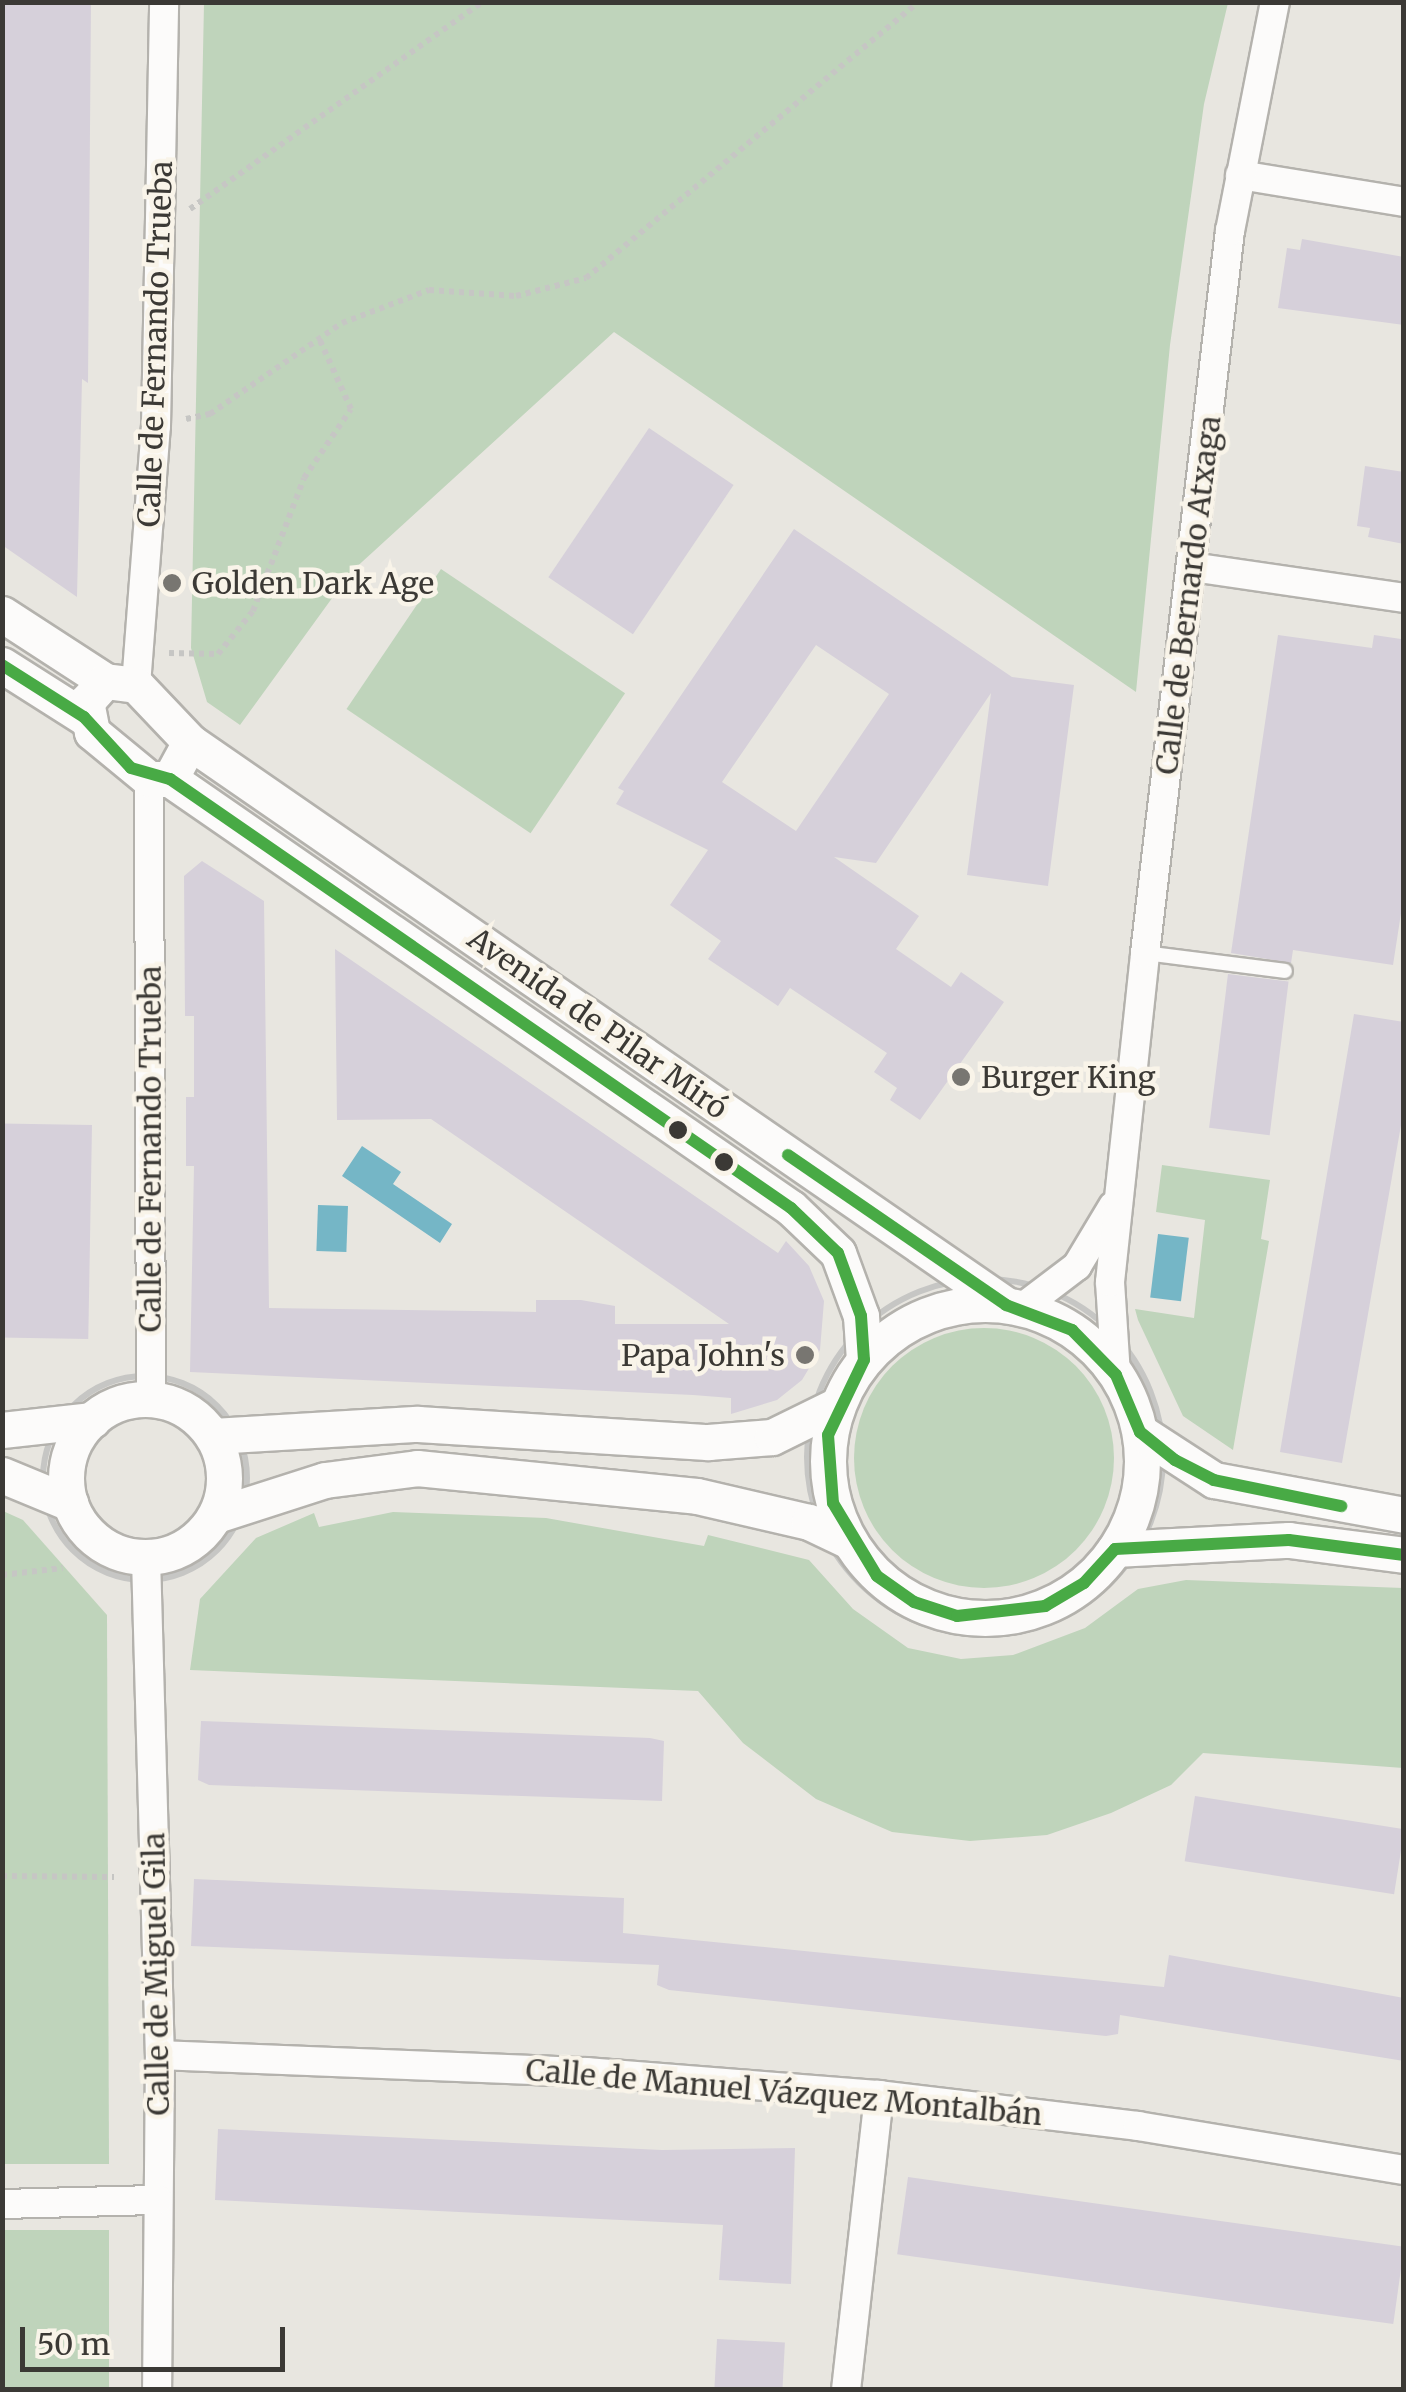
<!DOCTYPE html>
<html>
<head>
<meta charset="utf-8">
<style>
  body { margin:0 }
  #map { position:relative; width:1406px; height:2392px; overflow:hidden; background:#e8e6e0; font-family:Merriweather,serif }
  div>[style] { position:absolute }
  .green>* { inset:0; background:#bfd4bb; transform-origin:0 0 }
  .round { border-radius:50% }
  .water>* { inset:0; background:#75b6c6; transform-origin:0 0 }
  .building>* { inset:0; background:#d6d0da; transform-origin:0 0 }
  .path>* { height:6px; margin-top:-3px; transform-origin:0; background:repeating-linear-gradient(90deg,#c6c6c4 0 5px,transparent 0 10px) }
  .path>.ring { margin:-3px; padding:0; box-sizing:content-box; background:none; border:6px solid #c6c6c4; border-radius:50% }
  .roads { filter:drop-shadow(2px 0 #b4b2ad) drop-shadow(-2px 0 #b4b2ad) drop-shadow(0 2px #b4b2ad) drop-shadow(0 -2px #b4b2ad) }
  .service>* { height:14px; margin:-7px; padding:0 7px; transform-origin:7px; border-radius:7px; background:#fcfbfa }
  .minor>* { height:28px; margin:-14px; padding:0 14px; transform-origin:14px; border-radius:14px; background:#fcfbfa }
  .tertiary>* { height:35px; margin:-17.5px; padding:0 17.5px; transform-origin:17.5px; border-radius:17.5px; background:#fcfbfa }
  .tertiary>.ring { margin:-17.5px; padding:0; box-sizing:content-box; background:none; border:35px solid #fcfbfa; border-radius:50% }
  .bus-1>* { height:12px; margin:-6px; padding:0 6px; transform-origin:6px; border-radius:6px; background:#48aa45 }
  .dots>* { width:28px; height:28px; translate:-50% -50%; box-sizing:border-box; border:5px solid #f9f4e9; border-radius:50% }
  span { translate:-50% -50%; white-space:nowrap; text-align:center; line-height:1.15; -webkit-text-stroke:9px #f9f4e9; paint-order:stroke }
  .street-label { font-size:30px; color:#3b3935 }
  .poi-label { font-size:30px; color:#3b3935 }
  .left { translate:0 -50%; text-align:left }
  .right { translate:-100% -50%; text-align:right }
  .frame { position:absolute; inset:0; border:5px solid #3b3935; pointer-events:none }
  .scale { position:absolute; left:20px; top:2327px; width:265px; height:45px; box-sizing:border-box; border:5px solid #3b3935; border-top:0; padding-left:12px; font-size:30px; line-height:35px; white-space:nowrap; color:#3b3935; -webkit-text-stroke:8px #f9f4e9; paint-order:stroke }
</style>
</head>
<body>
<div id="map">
  <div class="green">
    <i style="clip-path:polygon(204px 3px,1228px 3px,1204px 104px,1170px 345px,1136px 692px,614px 332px,351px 572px,240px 725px,207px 702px,191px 648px)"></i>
    <i style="left:441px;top:569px;width:222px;height:169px;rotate:34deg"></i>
    <i style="clip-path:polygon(1162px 1165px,1270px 1180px,1261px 1239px,1269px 1241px,1233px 1450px,1183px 1416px,1138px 1320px,1135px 1309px,1194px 1318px,1205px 1220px,1156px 1212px)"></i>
    <i class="round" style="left:854px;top:1328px;width:260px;height:260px"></i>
    <i style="clip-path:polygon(3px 1511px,23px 1520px,107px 1615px,109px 2164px,3px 2164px)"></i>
    <i style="clip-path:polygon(393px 1512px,546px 1518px,704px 1546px,708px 1535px,809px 1560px,853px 1609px,908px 1648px,961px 1659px,1013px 1655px,1085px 1628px,1138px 1589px,1186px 1580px,1403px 1588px,1403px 1768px,1203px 1753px,1171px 1785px,1111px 1813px,1047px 1835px,970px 1841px,892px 1832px,816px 1799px,743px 1743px,698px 1691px,190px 1670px,200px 1599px,256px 1538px,314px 1513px,319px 1527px)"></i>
    <i style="left:109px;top:2230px;width:159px;height:106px;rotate:90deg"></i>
  </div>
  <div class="water">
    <i style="clip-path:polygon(362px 1146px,401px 1172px,393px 1184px,452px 1224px,440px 1243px,342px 1176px)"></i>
    <i style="left:318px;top:1205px;width:30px;height:46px;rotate:2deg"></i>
    <i style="left:1158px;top:1234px;width:31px;height:64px;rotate:7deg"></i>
  </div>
  <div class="building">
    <i style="clip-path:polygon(2px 2px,91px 2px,88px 383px,82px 379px,77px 597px,2px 545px)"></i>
    <i style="clip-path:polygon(1302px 239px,1404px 257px,1404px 325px,1278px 308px,1287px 248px,1300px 250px)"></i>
    <i style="left:649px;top:428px;width:102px;height:180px;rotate:34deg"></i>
    <i style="clip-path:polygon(1365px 466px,1404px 472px,1404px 544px,1368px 537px,1370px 528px,1357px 526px)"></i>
    <i style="clip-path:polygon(evenodd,794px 529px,1012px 677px,1074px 685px,1048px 886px,967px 875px,991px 693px,876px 863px,834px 857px,919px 916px,896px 949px,951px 987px,961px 972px,1004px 1002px,920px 1120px,890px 1100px,897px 1088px,874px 1072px,887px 1053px,790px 988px,778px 1006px,708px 959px,721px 941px,670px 905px,708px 850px,616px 804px,624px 791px,618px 788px,794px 529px,816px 645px,889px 694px,796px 831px,722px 782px,816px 645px)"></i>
    <i style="clip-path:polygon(1278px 635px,1372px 648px,1374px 635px,1401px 639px,1404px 894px,1393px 965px,1293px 950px,1291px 963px,1231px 953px)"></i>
    <i style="clip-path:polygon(202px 861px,264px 901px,269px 1308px,536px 1312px,536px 1300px,581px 1300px,615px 1306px,615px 1324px,729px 1324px,431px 1119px,337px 1120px,335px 949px,778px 1253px,786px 1241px,809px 1266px,824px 1301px,820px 1350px,802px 1380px,777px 1400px,731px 1414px,731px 1398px,693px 1395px,190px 1372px,194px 1166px,186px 1166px,186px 1097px,194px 1097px,194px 1016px,185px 1016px,184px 876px)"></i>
    <i style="left:1228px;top:974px;width:61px;height:155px;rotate:7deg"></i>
    <i style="clip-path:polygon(1354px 1014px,1404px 1022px,1404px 1108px,1342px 1463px,1280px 1452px)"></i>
    <i style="left:92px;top:1125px;width:214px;height:90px;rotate:91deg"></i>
    <i style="clip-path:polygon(201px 1721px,650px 1738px,664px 1741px,662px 1801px,209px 1785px,198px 1780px)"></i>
    <i style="left:1195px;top:1796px;width:212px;height:66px;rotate:9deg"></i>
    <i style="clip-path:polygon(194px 1879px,624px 1898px,623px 1933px,1164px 1987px,1169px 1955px,1404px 1998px,1404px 2061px,1120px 2015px,1118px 2034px,1106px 2036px,669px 1990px,657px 1985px,659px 1965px,191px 1946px)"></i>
    <i style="clip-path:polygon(218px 2129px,662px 2150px,795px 2148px,791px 2284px,719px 2280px,723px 2225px,215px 2200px)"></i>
    <i style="left:908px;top:2177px;width:501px;height:78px;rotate:8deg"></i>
    <i style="left:717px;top:2339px;width:68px;height:51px;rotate:3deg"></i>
  </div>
  <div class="path">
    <i style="left:190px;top:209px;width:358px;rotate:-35.3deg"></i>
    <i style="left:186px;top:419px;width:25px;rotate:-12deg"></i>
    <i style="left:210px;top:414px;width:160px;rotate:-34.6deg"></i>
    <i style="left:342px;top:323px;width:93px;rotate:-20.8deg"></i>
    <i style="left:429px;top:290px;width:87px;rotate:3.9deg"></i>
    <i style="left:516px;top:296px;width:72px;rotate:-14.4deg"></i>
    <i style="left:586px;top:278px;width:433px;rotate:-39.7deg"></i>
    <i style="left:169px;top:653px;width:49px;rotate:1.2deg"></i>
    <i style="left:218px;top:654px;width:55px;rotate:-50.9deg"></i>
    <i style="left:253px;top:611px;width:142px;rotate:-69deg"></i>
    <i style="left:304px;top:478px;width:83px;rotate:-55.7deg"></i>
    <i style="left:351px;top:409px;width:78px;rotate:-114.3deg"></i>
    <i class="ring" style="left:807px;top:1279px;width:350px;height:350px"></i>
    <i class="ring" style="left:43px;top:1376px;width:198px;height:198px"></i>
    <i style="left:2px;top:1575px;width:61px;rotate:-6.5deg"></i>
    <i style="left:2px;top:1876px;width:112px;rotate:0.5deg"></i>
  </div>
  <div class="roads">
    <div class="service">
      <i style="left:1145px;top:953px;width:141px;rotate:7.3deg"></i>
    </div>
    <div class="minor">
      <i style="left:1240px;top:175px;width:166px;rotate:9.3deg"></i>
      <i style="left:1192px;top:567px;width:214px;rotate:8.3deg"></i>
      <i style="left:136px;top:685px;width:260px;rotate:-85.6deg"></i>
      <i style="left:156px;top:426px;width:424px;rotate:-88.9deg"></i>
      <i style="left:149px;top:779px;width:620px;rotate:89.82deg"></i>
      <i style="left:1023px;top:1307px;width:68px;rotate:-37.2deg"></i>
      <i style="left:1077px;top:1266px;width:70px;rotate:-59deg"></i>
      <i style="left:1116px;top:1375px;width:93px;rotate:-93.7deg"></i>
      <i style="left:1110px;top:1282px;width:331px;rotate:-83.9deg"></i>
      <i style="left:1145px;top:953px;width:727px;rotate:-83.29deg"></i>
      <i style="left:1230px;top:231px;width:233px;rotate:-78.9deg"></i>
      <i style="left:146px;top:1558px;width:497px;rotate:88.4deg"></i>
      <i style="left:160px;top:2055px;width:335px;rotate:90.5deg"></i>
      <i style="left:160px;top:2055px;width:427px;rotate:2.3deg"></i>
      <i style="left:587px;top:2072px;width:293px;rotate:4.5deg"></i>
      <i style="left:879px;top:2095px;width:261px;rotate:6.8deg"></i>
      <i style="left:1138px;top:2126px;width:270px;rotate:9.4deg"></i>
      <i style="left:2px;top:2204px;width:156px;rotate:-1.5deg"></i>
      <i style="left:846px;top:2390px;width:297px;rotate:-83.6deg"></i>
    </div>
    <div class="tertiary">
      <i style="left:2px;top:614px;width:123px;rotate:33deg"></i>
      <i style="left:2px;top:665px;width:97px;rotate:32.4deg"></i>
      <i style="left:190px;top:742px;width:42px;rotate:118.4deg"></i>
      <i style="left:170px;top:779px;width:21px;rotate:180deg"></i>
      <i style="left:149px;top:779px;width:74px;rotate:-140.5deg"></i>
      <i style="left:92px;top:732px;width:31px;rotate:-101deg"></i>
      <i style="left:86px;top:702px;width:28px;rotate:-48deg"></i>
      <i style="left:105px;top:681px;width:31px;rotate:7deg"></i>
      <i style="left:136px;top:685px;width:79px;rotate:46.5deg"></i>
      <i style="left:190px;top:742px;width:991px;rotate:34.6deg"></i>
      <i style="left:170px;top:779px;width:755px;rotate:34.64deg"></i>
      <i style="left:791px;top:1208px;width:65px;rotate:43.8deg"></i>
      <i style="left:838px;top:1253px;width:67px;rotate:69.9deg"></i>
      <i style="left:861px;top:1316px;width:44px;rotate:86.1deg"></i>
      <i class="ring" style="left:828px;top:1304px;width:279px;height:279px"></i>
      <i class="ring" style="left:66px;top:1399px;width:123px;height:123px"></i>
      <i style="left:2px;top:1430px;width:91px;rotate:-6.3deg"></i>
      <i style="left:1140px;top:1432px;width:88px;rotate:33deg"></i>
      <i style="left:1214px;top:1480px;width:193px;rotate:10.4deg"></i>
      <i style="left:213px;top:1436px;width:205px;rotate:-3.4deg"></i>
      <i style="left:418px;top:1424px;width:291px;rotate:3.6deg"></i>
      <i style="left:708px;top:1442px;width:64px;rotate:-4.5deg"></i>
      <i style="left:772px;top:1437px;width:70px;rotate:-26.2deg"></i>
      <i style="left:2px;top:1475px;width:74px;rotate:22.4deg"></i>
      <i style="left:216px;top:1515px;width:114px;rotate:-17.8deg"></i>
      <i style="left:325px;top:1480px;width:93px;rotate:-7.4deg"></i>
      <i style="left:417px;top:1468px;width:281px;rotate:5.7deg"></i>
      <i style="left:697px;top:1496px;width:115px;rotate:13.1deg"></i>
      <i style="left:809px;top:1522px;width:44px;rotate:25.4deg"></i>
      <i style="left:1115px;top:1549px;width:174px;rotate:-3deg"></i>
      <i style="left:1289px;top:1540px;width:116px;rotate:7.4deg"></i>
    </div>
  </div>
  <div class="bus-1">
    <i style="left:2px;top:665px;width:97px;rotate:32.4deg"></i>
    <i style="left:84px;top:717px;width:69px;rotate:47.3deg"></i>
    <i style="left:131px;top:768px;width:41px;rotate:15.8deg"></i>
    <i style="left:170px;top:779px;width:755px;rotate:34.64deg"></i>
    <i style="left:791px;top:1208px;width:65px;rotate:43.8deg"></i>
    <i style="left:838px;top:1253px;width:67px;rotate:69.9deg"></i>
    <i style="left:861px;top:1316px;width:44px;rotate:86.1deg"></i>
    <i style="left:864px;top:1360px;width:83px;rotate:115.6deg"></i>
    <i style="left:828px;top:1435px;width:68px;rotate:85.8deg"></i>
    <i style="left:833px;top:1503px;width:85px;rotate:58.9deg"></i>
    <i style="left:877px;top:1576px;width:45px;rotate:35.1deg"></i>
    <i style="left:914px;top:1602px;width:45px;rotate:18deg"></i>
    <i style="left:957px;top:1616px;width:89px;rotate:-6.5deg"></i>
    <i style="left:1045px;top:1606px;width:45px;rotate:-30.5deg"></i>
    <i style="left:1084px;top:1583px;width:46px;rotate:-47.6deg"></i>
    <i style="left:1115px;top:1549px;width:174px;rotate:-3deg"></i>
    <i style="left:1289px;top:1540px;width:116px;rotate:7.4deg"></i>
    <i style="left:788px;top:1155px;width:265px;rotate:34.5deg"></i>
    <i style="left:1006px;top:1305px;width:71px;rotate:20.7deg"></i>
    <i style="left:1072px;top:1330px;width:63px;rotate:45.6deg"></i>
    <i style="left:1116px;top:1375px;width:62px;rotate:67.2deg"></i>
    <i style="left:1140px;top:1432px;width:45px;rotate:38.7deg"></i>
    <i style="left:1175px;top:1460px;width:44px;rotate:27.1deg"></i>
    <i style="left:1214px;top:1480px;width:130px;rotate:11.6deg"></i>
  </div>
  <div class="dots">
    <i style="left:172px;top:583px;background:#787671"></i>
    <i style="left:961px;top:1077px;background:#787671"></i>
    <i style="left:678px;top:1130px;background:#3b3935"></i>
    <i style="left:724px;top:1162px;background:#3b3935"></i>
    <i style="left:805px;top:1355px;background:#787671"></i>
  </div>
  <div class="street-label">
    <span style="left:155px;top:344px;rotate:-88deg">Calle de Fernando Trueba</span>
    <span style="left:1188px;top:595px;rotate:-83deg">Calle de Bernardo Atxaga</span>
    <span style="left:598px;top:1023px;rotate:35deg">Avenida de Pilar Miró</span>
    <span style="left:150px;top:1149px;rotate:-90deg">Calle de Fernando Trueba</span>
    <span style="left:156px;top:1974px;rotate:-91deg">Calle de Miguel Gila</span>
    <span style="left:784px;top:2092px;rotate:5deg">Calle de Manuel Vázquez Montalbán</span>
  </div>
  <div class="poi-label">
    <span class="left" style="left:192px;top:583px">Golden Dark Age</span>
    <span class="left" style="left:981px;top:1077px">Burger King</span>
    <span class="right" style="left:785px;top:1355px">Papa John's</span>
  </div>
  <div class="frame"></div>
  <div class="scale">50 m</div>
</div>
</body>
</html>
